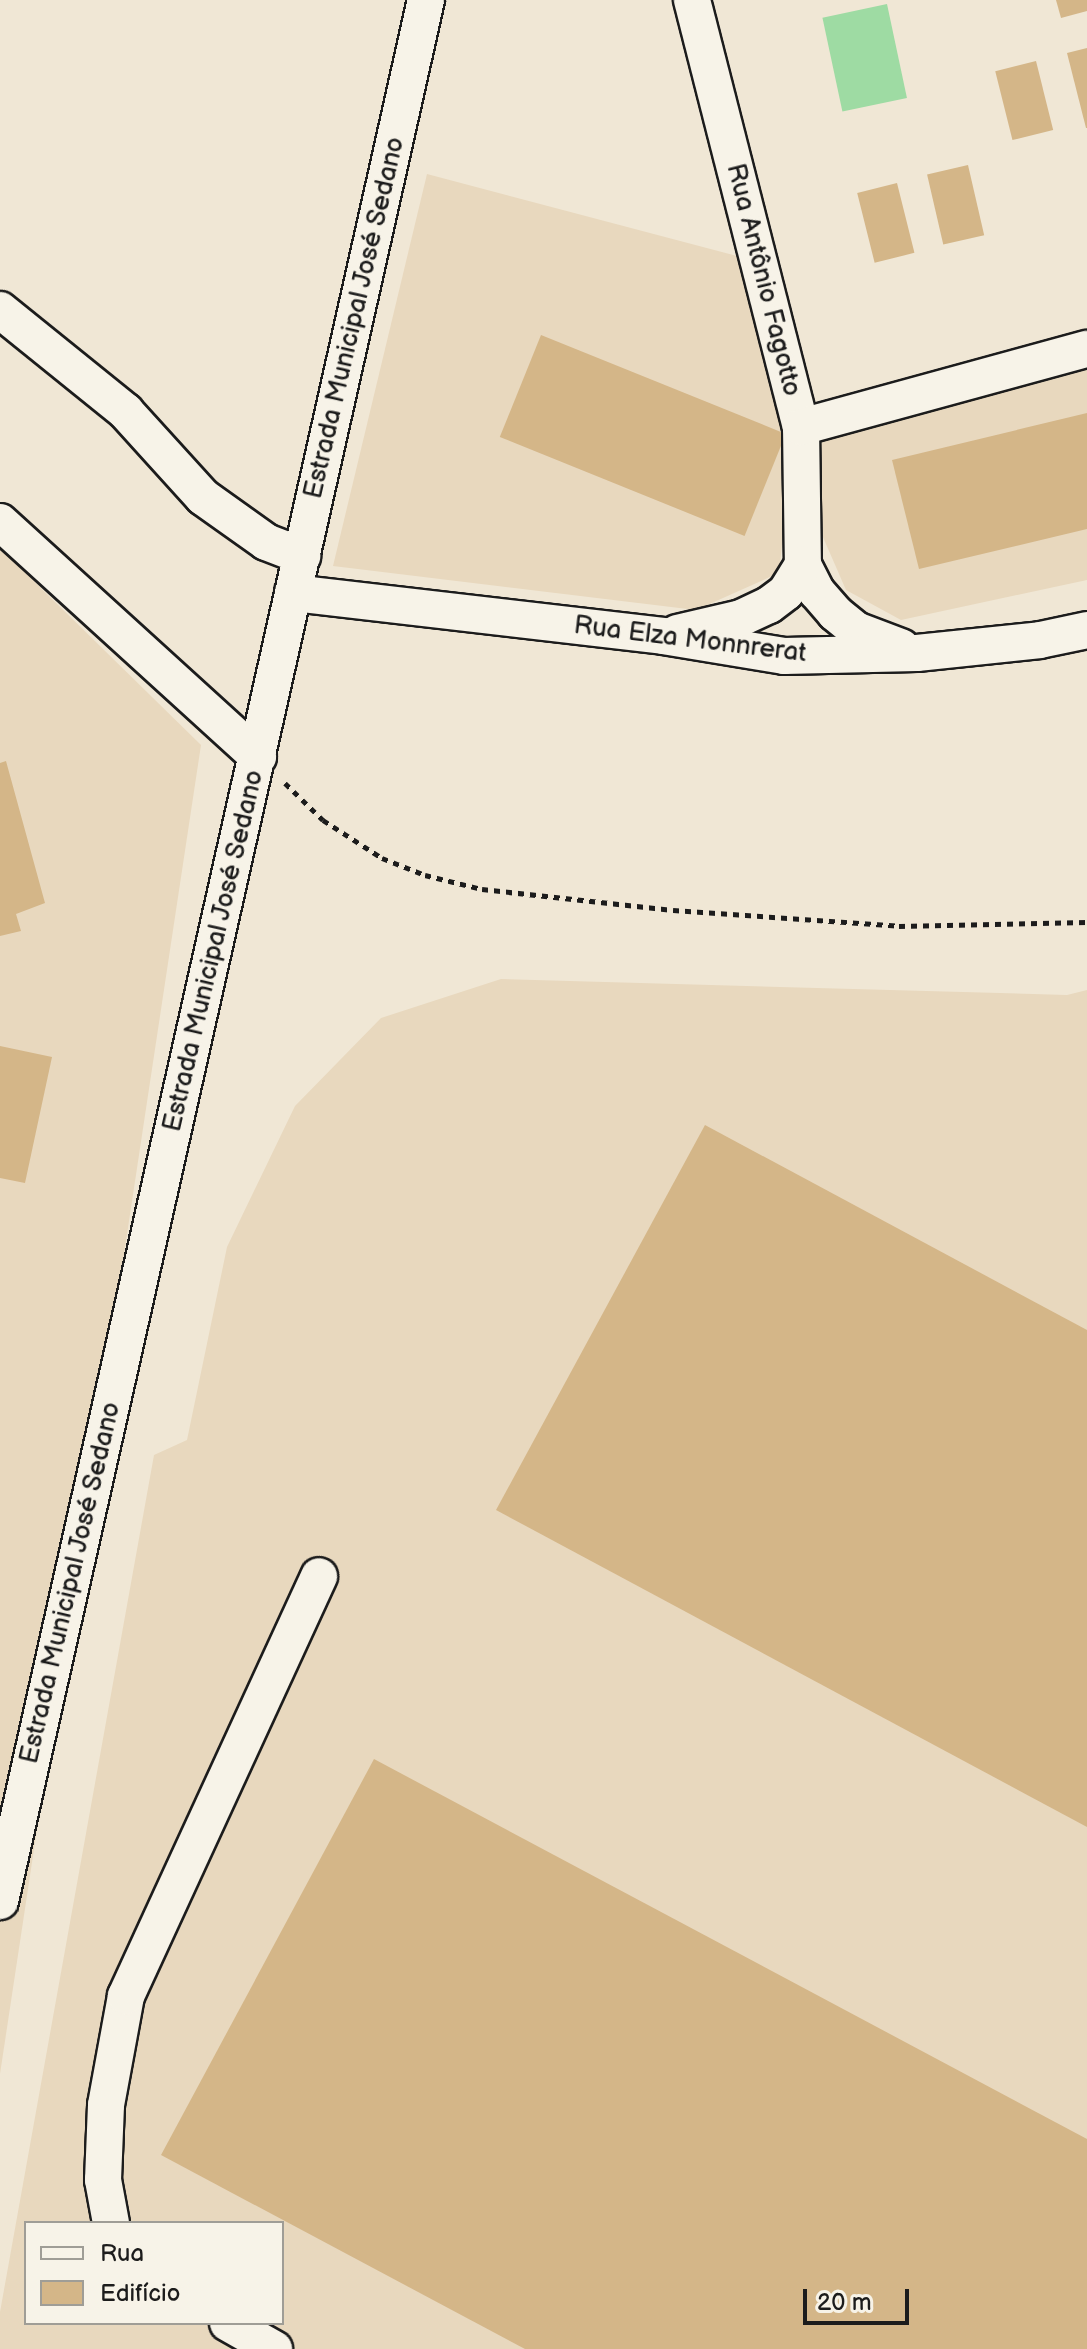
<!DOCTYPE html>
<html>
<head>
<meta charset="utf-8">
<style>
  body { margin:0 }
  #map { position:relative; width:1087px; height:2349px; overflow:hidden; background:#f0e7d5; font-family:"Balsamiq Sans",sans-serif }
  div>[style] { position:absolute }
  .built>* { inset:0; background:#e8d8be }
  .green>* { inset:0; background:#9edba3; transform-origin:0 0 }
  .building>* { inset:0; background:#d4b688; transform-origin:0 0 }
  .path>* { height:5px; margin-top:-2.5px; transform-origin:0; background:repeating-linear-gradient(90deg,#1c1c1c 0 6px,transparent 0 12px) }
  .roads { filter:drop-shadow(2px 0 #1c1c1c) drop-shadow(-2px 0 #1c1c1c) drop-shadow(0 2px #1c1c1c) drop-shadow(0 -2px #1c1c1c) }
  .minor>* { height:36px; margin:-18px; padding:0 18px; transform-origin:18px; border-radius:18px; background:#f7f3e8 }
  span { translate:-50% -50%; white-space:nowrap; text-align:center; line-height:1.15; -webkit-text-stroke:7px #f7f3e8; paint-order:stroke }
  .street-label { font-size:26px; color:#1c1c1c }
  .legend { position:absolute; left:24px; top:2221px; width:260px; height:104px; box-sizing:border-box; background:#f7f3e8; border:2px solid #9f9d96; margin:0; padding:10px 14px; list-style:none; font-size:24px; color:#1c1c1c }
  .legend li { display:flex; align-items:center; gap:16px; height:40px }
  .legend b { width:40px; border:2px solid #9f9d96 }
  .scale { position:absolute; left:803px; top:2289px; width:106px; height:36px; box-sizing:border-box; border:4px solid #1c1c1c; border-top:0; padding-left:10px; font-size:24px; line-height:28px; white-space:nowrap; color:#1c1c1c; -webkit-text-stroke:6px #f7f3e8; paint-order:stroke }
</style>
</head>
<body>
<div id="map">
  <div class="built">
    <i style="clip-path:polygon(427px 174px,737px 256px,794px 433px,779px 573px,696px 610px,333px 566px)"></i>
    <i style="clip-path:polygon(1087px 361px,1087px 580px,901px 620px,846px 590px,819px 528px,817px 431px)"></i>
    <i style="clip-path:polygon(0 548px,201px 745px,0 2074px)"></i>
    <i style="clip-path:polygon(evenodd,501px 979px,1067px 995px,1087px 990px,1087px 2349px,0 2349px,0 2312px,154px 1455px,187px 1440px,227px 1247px,295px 1106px,381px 1018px,501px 979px,26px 2223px,282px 2223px,282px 2323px,26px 2323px,26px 2223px)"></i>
  </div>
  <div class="green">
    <i style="left:887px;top:4px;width:96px;height:66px;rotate:78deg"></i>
  </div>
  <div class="building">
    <i style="clip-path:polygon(1056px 0,1087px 0,1087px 11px,1061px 18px)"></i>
    <i style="clip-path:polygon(1087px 48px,1087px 128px,1086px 128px,1067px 53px)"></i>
    <i style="left:1036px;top:61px;width:71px;height:42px;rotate:76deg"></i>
    <i style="left:968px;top:165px;width:72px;height:42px;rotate:77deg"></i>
    <i style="left:897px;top:183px;width:72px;height:41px;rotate:76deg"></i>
    <i style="left:541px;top:335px;width:264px;height:110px;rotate:22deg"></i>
    <i style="clip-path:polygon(1087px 413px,1087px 529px,919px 569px,892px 460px)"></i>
    <i style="clip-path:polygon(6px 761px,45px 903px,16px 914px,21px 931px,0 936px,0 763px)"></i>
    <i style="clip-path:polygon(0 1046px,52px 1057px,25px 1183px,0 1178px)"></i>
    <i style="clip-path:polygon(705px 1125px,1087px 1330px,1087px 1827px,496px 1510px)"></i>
    <i style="clip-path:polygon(374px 1759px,1087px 2139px,1087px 2349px,525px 2349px,161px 2155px)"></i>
  </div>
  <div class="path">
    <i style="left:285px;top:783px;width:53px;rotate:44.2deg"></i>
    <i style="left:323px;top:820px;width:70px;rotate:32.8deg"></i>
    <i style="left:382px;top:858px;width:46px;rotate:21.6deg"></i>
    <i style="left:425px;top:875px;width:59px;rotate:13.8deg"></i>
    <i style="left:482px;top:889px;width:192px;rotate:6.3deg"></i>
    <i style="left:673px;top:910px;width:227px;rotate:4deg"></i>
    <i style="left:899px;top:926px;width:188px;rotate:-1.2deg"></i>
  </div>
  <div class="roads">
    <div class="minor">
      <i style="left:692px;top:0;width:441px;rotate:75.7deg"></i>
      <i style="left:801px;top:427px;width:138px;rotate:89.2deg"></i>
      <i style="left:803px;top:565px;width:30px;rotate:63deg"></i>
      <i style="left:817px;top:592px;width:28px;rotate:49deg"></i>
      <i style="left:835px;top:613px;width:27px;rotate:39deg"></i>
      <i style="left:856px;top:630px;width:48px;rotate:20.7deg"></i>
      <i style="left:0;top:310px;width:161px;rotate:38.9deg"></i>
      <i style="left:125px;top:411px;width:116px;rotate:47.8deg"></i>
      <i style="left:203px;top:497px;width:77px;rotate:35.5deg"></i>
      <i style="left:266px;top:542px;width:39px;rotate:21deg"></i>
      <i style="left:801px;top:427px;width:296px;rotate:-15.3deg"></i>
      <i style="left:0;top:522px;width:349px;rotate:42.3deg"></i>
      <i style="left:293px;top:593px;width:372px;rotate:6.6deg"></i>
      <i style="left:663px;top:636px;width:123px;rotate:9.4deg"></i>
      <i style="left:784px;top:656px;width:133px;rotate:-1.3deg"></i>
      <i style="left:917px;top:653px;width:124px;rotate:-6deg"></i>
      <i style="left:1040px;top:640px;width:48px;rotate:-12deg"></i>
      <i style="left:677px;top:633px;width:66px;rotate:-13.2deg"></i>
      <i style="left:741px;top:618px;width:31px;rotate:-25deg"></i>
      <i style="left:769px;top:605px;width:21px;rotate:-37deg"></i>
      <i style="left:786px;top:592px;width:32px;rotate:-58deg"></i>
      <i style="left:0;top:1901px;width:1948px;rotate:-77.37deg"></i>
      <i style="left:111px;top:2223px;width:44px;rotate:-100.5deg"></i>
      <i style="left:103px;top:2180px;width:75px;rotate:-87.7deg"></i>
      <i style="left:106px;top:2105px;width:111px;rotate:-79.6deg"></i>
      <i style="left:126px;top:1996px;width:462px;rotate:-65.3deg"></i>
      <i style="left:228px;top:2323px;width:53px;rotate:29.5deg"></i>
    </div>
  </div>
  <div class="street-label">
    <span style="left:763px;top:280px;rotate:76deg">Rua Antônio Fagotto</span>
    <span style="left:355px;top:318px;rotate:-77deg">Estrada Municipal José Sedano</span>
    <span style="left:690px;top:640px;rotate:7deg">Rua Elza Monnrerat</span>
    <span style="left:214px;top:951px;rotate:-77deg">Estrada Municipal José Sedano</span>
    <span style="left:71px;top:1583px;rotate:-77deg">Estrada Municipal José Sedano</span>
  </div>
  <ul class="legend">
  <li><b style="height:10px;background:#f7f3e8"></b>Rua</li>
  <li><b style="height:22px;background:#d4b688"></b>Edifício</li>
  </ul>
  <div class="scale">20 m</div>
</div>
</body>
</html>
